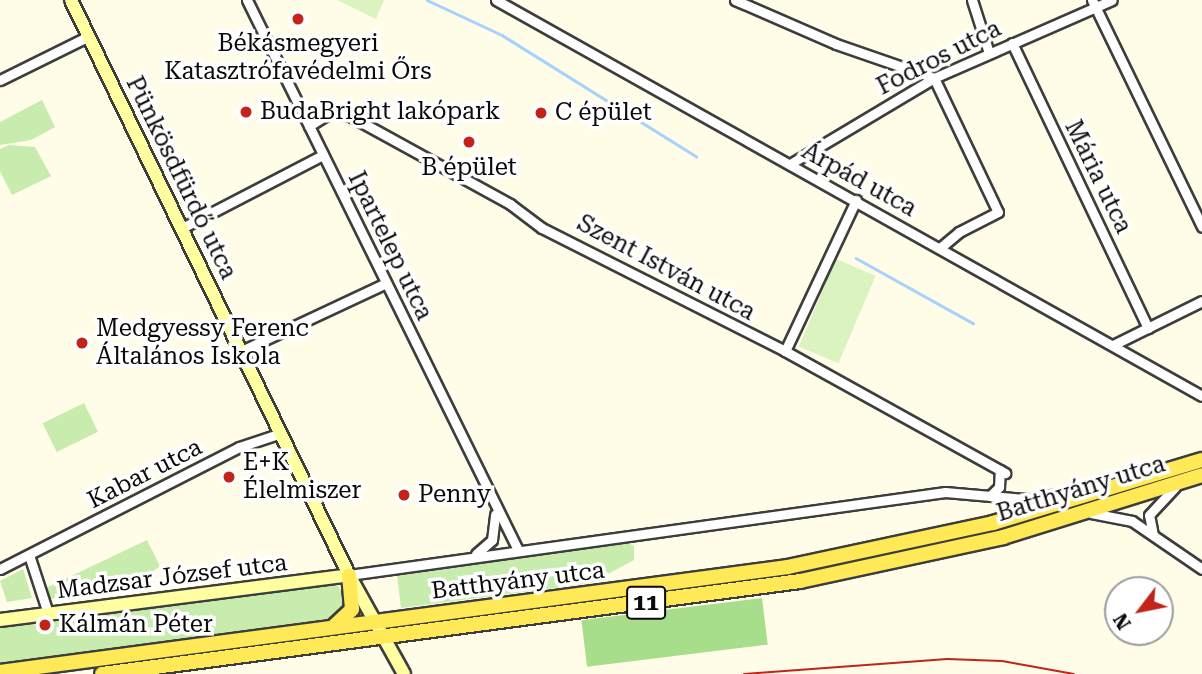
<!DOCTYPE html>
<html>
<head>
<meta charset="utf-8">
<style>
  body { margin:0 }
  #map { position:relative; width:1202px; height:674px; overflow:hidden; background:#fffde7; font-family:"Roboto Serif",serif }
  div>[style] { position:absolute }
  .green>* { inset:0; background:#c7ecae; transform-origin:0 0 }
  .forest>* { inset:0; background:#a8dd8c; transform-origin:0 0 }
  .pitch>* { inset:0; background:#dbf2c1; transform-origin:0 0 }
  .stream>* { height:2.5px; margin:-1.25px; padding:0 1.25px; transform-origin:1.25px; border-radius:1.25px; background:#a7d2fb }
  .roads { filter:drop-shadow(2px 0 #3d3d3d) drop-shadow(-2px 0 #3d3d3d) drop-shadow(0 2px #3d3d3d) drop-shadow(0 -2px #3d3d3d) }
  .street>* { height:9px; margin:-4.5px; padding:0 4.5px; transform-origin:4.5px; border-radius:4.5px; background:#fff }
  .secondary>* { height:12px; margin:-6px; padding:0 6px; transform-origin:6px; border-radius:6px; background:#ffffa2 }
  .primary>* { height:14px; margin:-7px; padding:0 7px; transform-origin:7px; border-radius:7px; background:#ffe957 }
  .tram>* { height:2px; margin:-1px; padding:0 1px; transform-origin:1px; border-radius:1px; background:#c32419 }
  .dots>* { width:19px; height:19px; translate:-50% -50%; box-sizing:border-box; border:4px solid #fff; border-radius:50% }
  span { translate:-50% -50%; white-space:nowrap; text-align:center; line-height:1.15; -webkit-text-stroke:7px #fff; paint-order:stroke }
  .shield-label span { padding:2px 5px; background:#fff; border:2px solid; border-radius:5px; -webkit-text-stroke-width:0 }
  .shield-label { font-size:23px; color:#0a0a0a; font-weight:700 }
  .poi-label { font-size:24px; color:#0a0a0a }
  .left { translate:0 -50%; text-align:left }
  .street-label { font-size:24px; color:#0a0a0a }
  .north { position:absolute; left:1104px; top:576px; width:70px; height:70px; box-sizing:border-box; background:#fff; border:2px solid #9d9d9d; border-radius:50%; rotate:238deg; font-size:19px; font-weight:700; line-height:28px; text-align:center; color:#0a0a0a }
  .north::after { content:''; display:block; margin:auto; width:24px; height:32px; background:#c32419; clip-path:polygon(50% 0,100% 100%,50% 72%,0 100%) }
</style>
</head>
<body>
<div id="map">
  <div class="green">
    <i style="clip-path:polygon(42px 100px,55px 127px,31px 140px,0 145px,0 122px)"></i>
    <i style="clip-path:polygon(9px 145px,35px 147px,51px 176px,12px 195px,0 171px,0 149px)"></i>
    <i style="left:84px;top:403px;width:32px;height:46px;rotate:64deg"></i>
    <i style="clip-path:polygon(147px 540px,160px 566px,132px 587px,49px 599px,46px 588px)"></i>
    <i style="clip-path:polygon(622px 540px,634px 546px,634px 560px,591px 583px,401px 608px,397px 575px)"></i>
    <i style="clip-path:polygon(23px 569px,32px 598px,7px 602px,0 581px)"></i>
    <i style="clip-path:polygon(329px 583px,338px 586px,347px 599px,347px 608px,333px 618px,0 664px,0 627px)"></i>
  </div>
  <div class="forest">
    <i style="left:762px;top:598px;width:47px;height:182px;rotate:83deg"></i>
  </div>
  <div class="pitch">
    <i style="clip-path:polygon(337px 0,384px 0,376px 19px)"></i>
    <i style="left:836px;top:259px;width:43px;height:95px;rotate:23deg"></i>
  </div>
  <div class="stream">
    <i style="left:427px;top:0;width:83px;rotate:25deg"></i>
    <i style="left:502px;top:35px;width:229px;rotate:32deg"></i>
    <i style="left:856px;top:258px;width:134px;rotate:29.1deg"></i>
  </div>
  <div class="roads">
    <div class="street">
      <i style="left:247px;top:0;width:613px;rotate:63.77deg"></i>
      <i style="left:496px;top:0;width:809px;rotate:29.29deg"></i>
      <i style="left:735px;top:0;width:110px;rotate:23.5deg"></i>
      <i style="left:836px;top:44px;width:104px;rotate:19.1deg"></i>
      <i style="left:934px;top:78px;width:148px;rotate:64.5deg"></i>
      <i style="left:998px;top:212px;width:44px;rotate:152.9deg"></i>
      <i style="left:959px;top:232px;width:23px;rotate:140deg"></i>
      <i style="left:972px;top:0;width:56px;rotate:72.2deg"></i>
      <i style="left:1092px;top:0;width:252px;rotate:64.1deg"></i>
      <i style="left:1012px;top:43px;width:316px;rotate:64.5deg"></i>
      <i style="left:0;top:80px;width:99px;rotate:-26.3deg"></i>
      <i style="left:309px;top:126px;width:25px;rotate:-32deg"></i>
      <i style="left:330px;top:113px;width:20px;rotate:9deg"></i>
      <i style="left:350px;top:116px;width:183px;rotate:28.8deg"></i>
      <i style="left:510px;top:204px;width:40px;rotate:37deg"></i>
      <i style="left:542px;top:228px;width:272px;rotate:26.8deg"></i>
      <i style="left:785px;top:351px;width:252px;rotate:29deg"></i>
      <i style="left:790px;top:164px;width:168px;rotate:-30.8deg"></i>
      <i style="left:934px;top:78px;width:194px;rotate:-23.7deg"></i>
      <i style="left:182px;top:228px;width:159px;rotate:-27.4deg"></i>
      <i style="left:1113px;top:345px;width:99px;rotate:-26.3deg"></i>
      <i style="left:241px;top:351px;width:160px;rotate:-25.1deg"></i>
      <i style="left:785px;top:351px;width:167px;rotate:-64.8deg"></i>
      <i style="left:990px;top:496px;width:13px;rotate:-45deg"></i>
      <i style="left:999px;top:487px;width:17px;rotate:-87deg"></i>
      <i style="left:1091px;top:513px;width:42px;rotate:11deg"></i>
      <i style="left:1132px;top:521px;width:85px;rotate:34.4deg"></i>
      <i style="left:1153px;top:535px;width:20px;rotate:-101deg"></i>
      <i style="left:1149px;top:515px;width:38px;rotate:-47deg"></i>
      <i style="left:476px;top:554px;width:21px;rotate:-41deg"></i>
      <i style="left:492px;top:540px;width:26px;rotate:-83deg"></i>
      <i style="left:29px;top:555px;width:61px;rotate:71.9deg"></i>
      <i style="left:0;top:569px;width:268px;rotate:-27deg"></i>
      <i style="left:239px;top:447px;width:44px;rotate:-18.4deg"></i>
      <i style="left:349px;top:575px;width:602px;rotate:-7.93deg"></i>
      <i style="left:945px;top:492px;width:80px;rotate:5deg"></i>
      <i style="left:1025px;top:499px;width:60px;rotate:-8.7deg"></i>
    </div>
    <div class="secondary">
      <i style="left:71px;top:0;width:639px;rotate:64.2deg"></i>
      <i style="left:349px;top:575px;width:113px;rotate:60.9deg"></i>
      <i style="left:0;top:620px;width:352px;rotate:-7.3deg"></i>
    </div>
    <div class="primary">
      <i style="left:333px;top:627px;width:26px;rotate:-43deg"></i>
      <i style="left:352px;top:609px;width:34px;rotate:-95deg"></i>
      <i style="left:0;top:672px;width:795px;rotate:-7.59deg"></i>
      <i style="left:788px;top:567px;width:210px;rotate:-12.1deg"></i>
      <i style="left:993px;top:523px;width:218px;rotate:-16.8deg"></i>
      <i style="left:102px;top:674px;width:704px;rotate:-7.59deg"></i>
      <i style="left:800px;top:581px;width:208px;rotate:-12.2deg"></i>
      <i style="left:1003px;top:537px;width:208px;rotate:-17.3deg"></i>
    </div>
  </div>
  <div class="tram">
    <i style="left:744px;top:674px;width:204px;rotate:-4.2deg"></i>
    <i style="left:947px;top:659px;width:55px;rotate:2.1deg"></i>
    <i style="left:1002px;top:661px;width:73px;rotate:10.2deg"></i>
  </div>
  <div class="dots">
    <i style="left:298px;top:19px;background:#c32419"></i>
    <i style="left:246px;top:112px;background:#c32419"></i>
    <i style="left:541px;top:113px;background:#c32419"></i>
    <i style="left:469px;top:142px;background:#c32419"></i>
    <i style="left:82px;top:343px;background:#c32419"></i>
    <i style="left:229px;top:477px;background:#c32419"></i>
    <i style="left:404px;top:495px;background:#c32419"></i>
    <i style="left:45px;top:625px;background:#c32419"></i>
  </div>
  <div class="shield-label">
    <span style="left:646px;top:603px">11</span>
  </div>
  <div class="poi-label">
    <span style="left:298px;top:58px">Békásmegyeri<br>Katasztrófavédelmi Őrs</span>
    <span class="left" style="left:260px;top:112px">BudaBright lakópark</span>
    <span class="left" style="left:555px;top:113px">C épület</span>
    <span style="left:469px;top:168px">B épület</span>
    <span class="left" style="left:96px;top:343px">Medgyessy Ferenc<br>Általános Iskola</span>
    <span class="left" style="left:243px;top:477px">E+K<br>Élelmiszer</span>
    <span class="left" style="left:418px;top:495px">Penny</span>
    <span class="left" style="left:59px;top:625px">Kálmán Péter</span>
  </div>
  <div class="street-label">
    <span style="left:939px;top:58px;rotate:-27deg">Fodros utca</span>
    <span style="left:1098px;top:177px;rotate:64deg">Mária utca</span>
    <span style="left:181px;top:178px;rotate:64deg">Pünkösdfürdő utca</span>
    <span style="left:859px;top:180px;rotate:29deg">Árpád utca</span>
    <span style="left:390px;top:246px;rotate:64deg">Ipartelep utca</span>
    <span style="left:666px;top:268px;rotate:28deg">Szent István utca</span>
    <span style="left:145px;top:474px;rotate:-27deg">Kabar utca</span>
    <span style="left:1081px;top:489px;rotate:-17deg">Batthyány utca</span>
    <span style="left:172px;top:577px;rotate:-7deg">Madzsar József utca</span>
    <span style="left:518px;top:581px;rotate:-7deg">Batthyány utca</span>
  </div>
  <div class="north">N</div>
</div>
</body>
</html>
